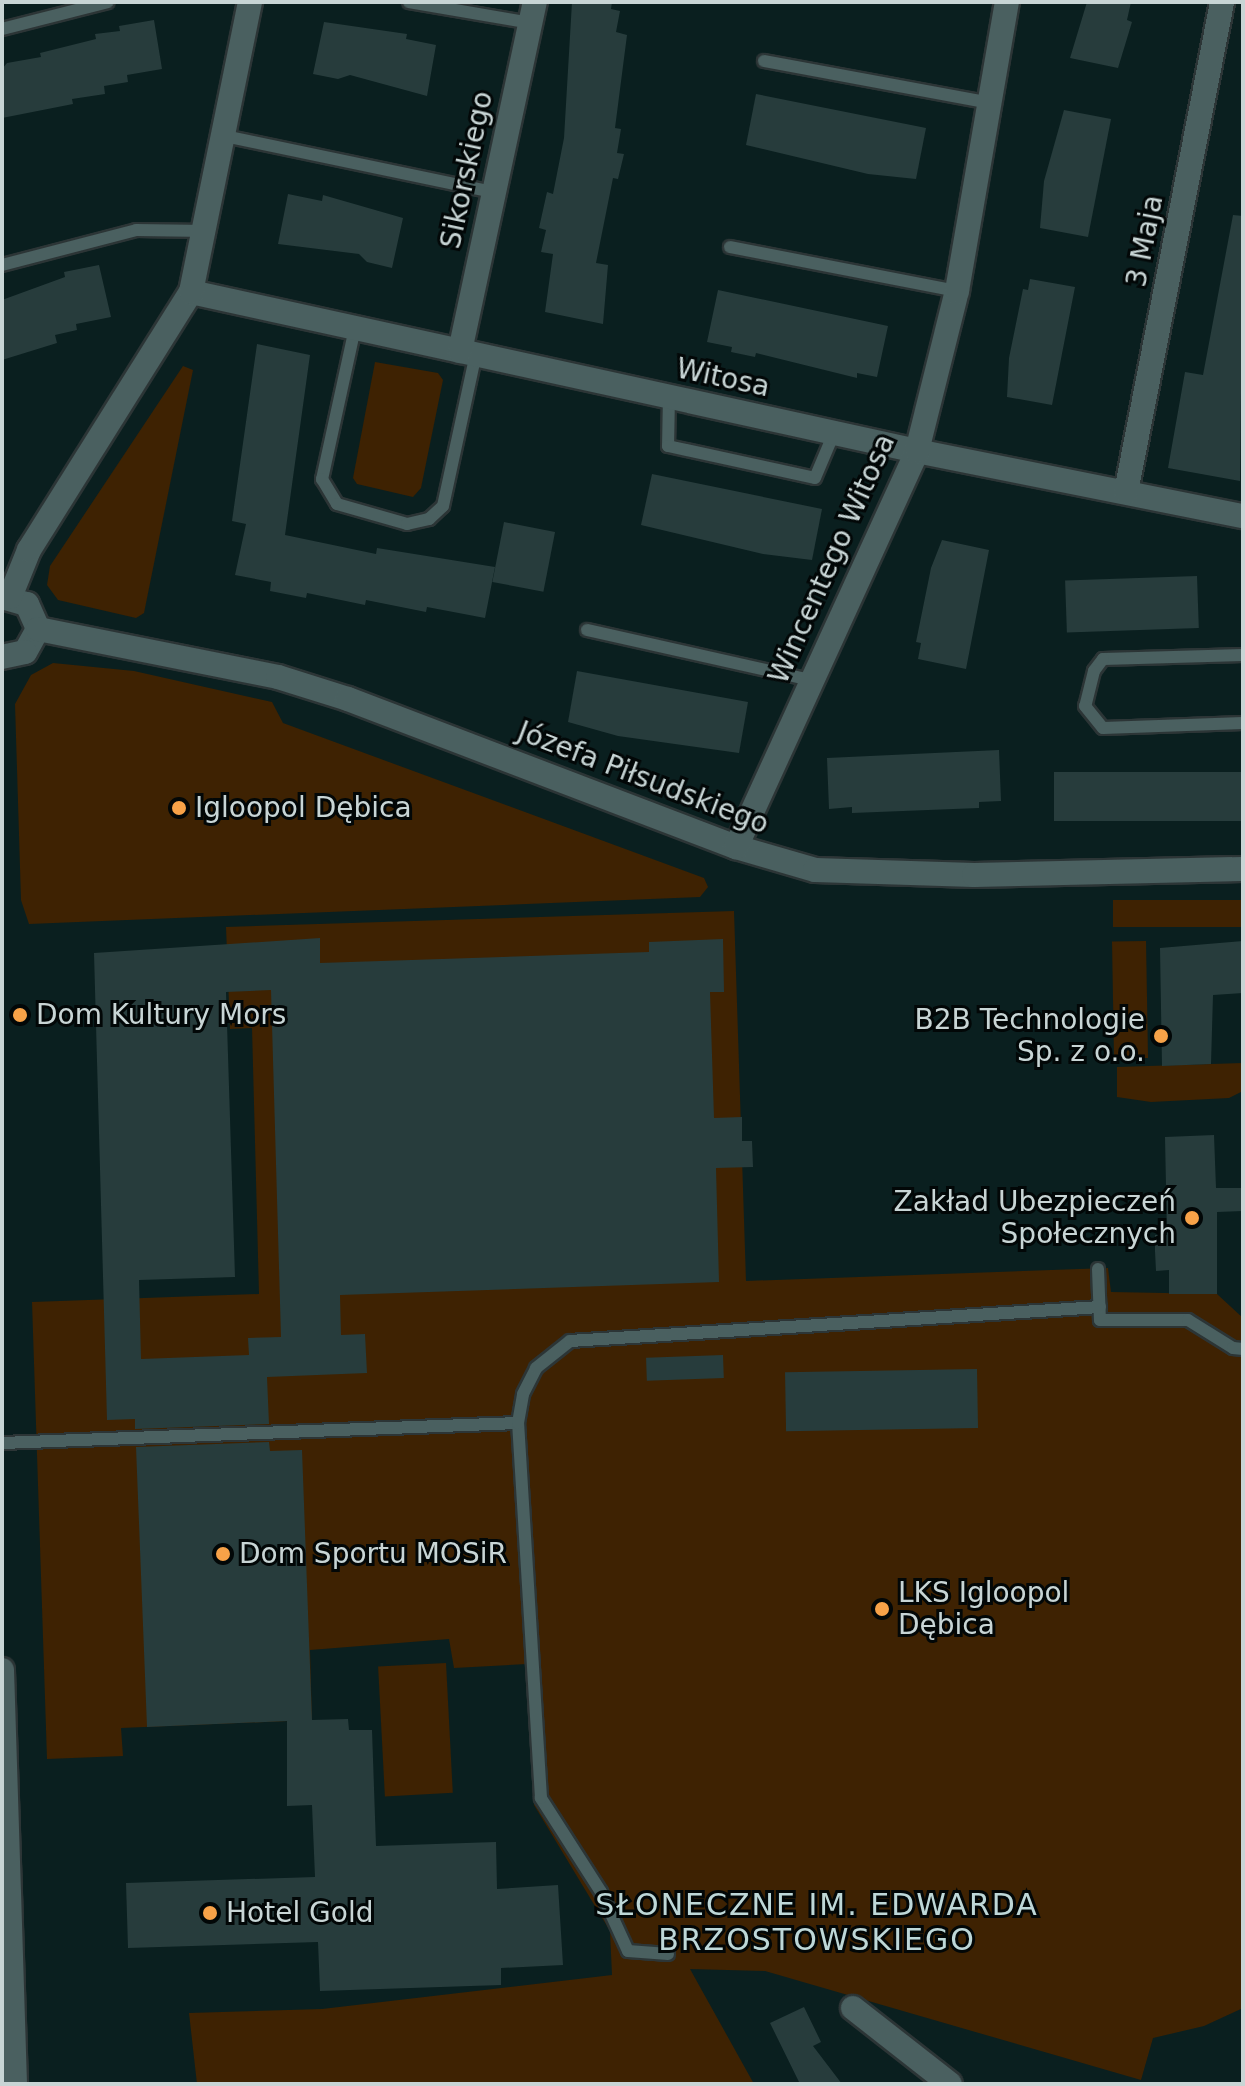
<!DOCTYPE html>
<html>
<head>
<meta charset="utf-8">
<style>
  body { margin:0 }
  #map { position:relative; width:1245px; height:2086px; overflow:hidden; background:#0a1f1f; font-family:"DejaVu Sans",sans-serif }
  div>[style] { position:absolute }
  .green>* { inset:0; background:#3e2202; transform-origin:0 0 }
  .building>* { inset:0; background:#273c3c; transform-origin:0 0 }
  .roads { filter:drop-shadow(2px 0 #2c3536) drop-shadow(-2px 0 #2c3536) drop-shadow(0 2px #2c3536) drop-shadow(0 -2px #2c3536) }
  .lane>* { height:12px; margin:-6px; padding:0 6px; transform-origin:6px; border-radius:6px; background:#4a6060 }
  .street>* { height:24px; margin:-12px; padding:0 12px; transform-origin:12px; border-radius:12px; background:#4a6060 }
  .dots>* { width:22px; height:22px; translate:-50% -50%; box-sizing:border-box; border:4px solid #020707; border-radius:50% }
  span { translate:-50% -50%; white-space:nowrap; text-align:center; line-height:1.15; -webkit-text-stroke:6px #020707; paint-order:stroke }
  .street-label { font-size:28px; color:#c8d5d5 }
  .poi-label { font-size:28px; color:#c8d5d5 }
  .left { translate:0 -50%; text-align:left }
  .right { translate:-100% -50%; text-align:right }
  .neighbourhood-label { font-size:30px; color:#bed7d7; letter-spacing:2px }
  .frame { position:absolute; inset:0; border:4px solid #c8d5d5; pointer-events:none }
</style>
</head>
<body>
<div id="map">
  <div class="green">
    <i style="clip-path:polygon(375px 362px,438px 373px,443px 380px,421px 488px,413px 497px,357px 484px,353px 478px)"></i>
    <i style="clip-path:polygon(183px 366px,193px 370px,144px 613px,136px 618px,58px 600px,47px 585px,50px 566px)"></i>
    <i style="clip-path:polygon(53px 663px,134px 671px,272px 702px,283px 723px,704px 878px,708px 887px,700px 897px,29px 924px,21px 900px,15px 704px,31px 675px)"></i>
    <i style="left:1243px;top:900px;width:27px;height:130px;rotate:90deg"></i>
    <i style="clip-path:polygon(734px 911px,746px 1281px,1108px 1268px,1111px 1292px,1217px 1294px,1243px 1318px,1243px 2008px,1204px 2026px,1153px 2038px,1141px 2080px,765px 1971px,690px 1969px,754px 2084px,197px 2084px,189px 2013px,322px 2009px,612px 1975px,610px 1931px,534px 1805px,527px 1664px,454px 1668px,449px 1639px,310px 1650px,312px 1720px,121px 1728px,123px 1756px,47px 1759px,32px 1302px,259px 1294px,252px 1028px,230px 1029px,226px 927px)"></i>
    <i style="left:1146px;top:941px;width:117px;height:34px;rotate:89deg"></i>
    <i style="clip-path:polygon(1243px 1063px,1243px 1091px,1229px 1098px,1151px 1102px,1117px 1097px,1117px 1067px)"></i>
    <i style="left:446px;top:1663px;width:130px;height:68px;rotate:87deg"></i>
  </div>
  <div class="building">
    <i style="clip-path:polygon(572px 2px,612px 2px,611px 9px,620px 11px,616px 32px,627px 35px,615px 128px,621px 129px,617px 153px,624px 154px,618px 179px,613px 178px,596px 263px,608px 265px,603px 324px,545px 312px,553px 254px,541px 252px,546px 230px,539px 228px,547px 192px,553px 194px,564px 138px)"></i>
    <i style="clip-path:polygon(1087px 2px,1131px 2px,1127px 20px,1132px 22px,1118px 68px,1070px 58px)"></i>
    <i style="clip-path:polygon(154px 20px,162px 69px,127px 75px,128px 82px,104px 86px,105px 94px,72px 99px,73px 104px,2px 118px,2px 69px,7px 63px,41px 57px,40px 53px,96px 39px,95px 34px,120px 31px,119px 26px)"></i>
    <i style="clip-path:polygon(324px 22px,407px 34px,406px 39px,436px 45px,427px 96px,350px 75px,338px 79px,313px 74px)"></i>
    <i style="clip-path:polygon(756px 94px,926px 128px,916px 179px,868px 174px,746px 145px)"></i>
    <i style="clip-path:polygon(1064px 110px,1111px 119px,1088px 237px,1040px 228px,1044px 181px)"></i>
    <i style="clip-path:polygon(288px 194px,322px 201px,323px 195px,403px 218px,392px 268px,367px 262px,359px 254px,278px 244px)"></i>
    <i style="clip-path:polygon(1233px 215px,1243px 216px,1240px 481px,1168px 468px,1185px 372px,1203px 375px)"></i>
    <i style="clip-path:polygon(99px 265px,111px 317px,76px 324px,77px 330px,55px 335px,57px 343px,2px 360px,2px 300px,65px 277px,64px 272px)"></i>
    <i style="clip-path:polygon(1030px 279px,1075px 287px,1052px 405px,1007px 397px,1009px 358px,1023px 289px,1028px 290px)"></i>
    <i style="clip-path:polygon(718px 290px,888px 326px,877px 377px,857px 373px,857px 378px,756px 353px,755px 357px,731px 352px,732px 347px,707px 342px)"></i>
    <i style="clip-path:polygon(257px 344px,310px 355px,285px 535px,376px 554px,377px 548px,495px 567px,485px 618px,427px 607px,426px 612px,366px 600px,365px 605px,307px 593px,306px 598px,270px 591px,271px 582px,235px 575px,246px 524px,232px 521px)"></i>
    <i style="clip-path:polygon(652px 474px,822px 509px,812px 560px,763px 554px,641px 525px)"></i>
    <i style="left:504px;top:522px;width:52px;height:61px;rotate:11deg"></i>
    <i style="clip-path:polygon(942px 540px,989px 550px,966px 669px,918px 659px,921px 643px,916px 642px,931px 568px)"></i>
    <i style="left:1197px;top:576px;width:52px;height:132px;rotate:88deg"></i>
    <i style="clip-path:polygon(577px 671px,748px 702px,739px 753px,618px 736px,568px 722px)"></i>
    <i style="clip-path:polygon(999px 750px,1001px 801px,979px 802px,979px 808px,852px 813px,852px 807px,829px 809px,827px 758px)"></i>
    <i style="left:1243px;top:772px;width:49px;height:189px;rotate:90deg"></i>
    <i style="clip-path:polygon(evenodd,320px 938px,320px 963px,649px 952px,649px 942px,723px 939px,724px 992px,710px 992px,714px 1118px,742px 1117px,742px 1141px,752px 1141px,753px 1167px,716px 1168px,719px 1282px,340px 1295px,341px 1335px,365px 1334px,367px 1373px,267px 1377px,269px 1424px,135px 1429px,135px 1419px,107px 1420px,94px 953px,320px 938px,271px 990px,281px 1337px,248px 1338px,249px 1355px,141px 1359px,139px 1280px,235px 1277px,226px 992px,271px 990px)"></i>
    <i style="clip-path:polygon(1243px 941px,1243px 993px,1213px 995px,1211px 1064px,1162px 1066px,1160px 948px)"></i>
    <i style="clip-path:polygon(1214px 1135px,1216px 1188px,1243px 1188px,1243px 1211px,1217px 1212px,1217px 1294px,1169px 1294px,1169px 1270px,1156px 1271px,1155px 1251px,1155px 1235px,1167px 1235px,1165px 1137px)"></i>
    <i style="left:723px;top:1355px;width:23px;height:77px;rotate:88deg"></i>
    <i style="left:977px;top:1369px;width:59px;height:192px;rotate:89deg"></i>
    <i style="clip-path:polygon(269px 1442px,270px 1451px,302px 1450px,312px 1720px,348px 1719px,349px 1730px,372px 1730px,376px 1846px,496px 1842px,497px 1889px,558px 1885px,563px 1965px,501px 1968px,501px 1985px,320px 1991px,318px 1942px,128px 1948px,126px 1883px,315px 1877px,312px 1805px,287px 1806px,287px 1721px,147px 1727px,136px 1447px)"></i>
    <i style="clip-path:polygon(804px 2007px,821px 2042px,813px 2046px,842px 2084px,800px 2084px,770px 2023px)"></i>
  </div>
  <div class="roads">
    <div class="lane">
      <i style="left:409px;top:2px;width:123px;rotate:9.8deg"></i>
      <i style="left:2px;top:29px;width:109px;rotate:-14.3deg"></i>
      <i style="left:764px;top:61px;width:230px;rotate:10.5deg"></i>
      <i style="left:225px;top:136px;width:273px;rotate:11.8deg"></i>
      <i style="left:730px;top:247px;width:231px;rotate:11deg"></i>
      <i style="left:2px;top:265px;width:138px;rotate:-14.6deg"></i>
      <i style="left:136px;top:230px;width:71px;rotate:0.8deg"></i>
      <i style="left:355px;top:328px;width:155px;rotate:102.3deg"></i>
      <i style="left:322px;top:479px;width:29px;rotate:59deg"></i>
      <i style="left:337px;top:504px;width:73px;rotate:15.9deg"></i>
      <i style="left:407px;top:524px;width:23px;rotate:-13deg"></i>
      <i style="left:429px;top:519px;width:19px;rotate:-43deg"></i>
      <i style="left:443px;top:506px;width:156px;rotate:-77.8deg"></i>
      <i style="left:669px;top:396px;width:50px;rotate:91.1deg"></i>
      <i style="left:668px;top:446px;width:150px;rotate:12.3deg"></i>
      <i style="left:815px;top:478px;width:49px;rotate:-67.1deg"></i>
      <i style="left:587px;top:630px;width:230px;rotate:12.6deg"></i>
      <i style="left:1243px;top:655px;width:140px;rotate:178.4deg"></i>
      <i style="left:1103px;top:659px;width:15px;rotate:127deg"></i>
      <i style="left:1094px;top:671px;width:36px;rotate:104deg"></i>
      <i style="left:1085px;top:706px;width:28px;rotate:51deg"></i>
      <i style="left:1103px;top:728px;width:140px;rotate:-2deg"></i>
      <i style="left:1098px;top:1269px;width:51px;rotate:87.8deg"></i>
      <i style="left:1100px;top:1320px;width:88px"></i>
      <i style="left:1188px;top:1320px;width:53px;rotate:31.9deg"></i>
      <i style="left:1233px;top:1348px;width:10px;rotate:6deg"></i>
      <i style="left:2px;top:1443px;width:516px;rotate:-2.22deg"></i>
      <i style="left:668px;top:1954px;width:40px;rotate:-175.7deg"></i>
      <i style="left:628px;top:1951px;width:65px;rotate:-114.6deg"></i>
      <i style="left:601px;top:1892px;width:112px;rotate:-122.6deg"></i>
      <i style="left:541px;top:1798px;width:376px;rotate:-93.5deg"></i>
      <i style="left:518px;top:1423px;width:29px;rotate:-80deg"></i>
      <i style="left:523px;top:1394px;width:29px;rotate:-63deg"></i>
      <i style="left:536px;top:1368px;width:43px;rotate:-38.5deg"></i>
      <i style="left:570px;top:1341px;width:531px;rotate:-3.67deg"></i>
    </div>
    <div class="street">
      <i style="left:191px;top:292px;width:743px;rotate:12.35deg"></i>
      <i style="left:917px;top:451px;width:332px;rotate:11.3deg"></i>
      <i style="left:460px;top:351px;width:357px;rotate:-77.9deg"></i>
      <i style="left:1126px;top:492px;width:499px;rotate:-78.9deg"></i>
      <i style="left:2px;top:597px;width:26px;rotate:16deg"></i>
      <i style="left:27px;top:604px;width:27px;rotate:66deg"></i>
      <i style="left:38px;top:629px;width:26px;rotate:119deg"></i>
      <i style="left:25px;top:652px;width:24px;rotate:168deg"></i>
      <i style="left:10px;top:597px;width:51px;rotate:-68deg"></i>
      <i style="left:29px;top:550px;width:305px;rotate:-57.9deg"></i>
      <i style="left:191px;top:292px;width:296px;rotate:-78.5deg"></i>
      <i style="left:38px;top:629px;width:245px;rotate:11.3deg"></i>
      <i style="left:278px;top:677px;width:73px;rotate:17.4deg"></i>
      <i style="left:348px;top:699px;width:415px;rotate:20.9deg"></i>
      <i style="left:736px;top:847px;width:82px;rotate:16.2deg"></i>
      <i style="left:815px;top:870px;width:159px;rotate:1.8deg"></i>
      <i style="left:974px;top:875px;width:269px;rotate:-1.3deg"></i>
      <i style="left:736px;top:847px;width:435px;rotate:-65.4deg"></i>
      <i style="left:917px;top:451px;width:165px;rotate:-76deg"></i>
      <i style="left:957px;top:291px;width:293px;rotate:-80.2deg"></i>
      <i style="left:2px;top:1670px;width:414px;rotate:88.2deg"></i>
      <i style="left:853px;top:2008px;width:123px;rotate:38.1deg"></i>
    </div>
  </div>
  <div class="dots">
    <i style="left:179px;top:808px;background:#f7a248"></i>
    <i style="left:20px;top:1015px;background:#f7a248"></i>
    <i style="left:1161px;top:1036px;background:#f7a248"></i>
    <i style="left:1192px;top:1218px;background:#f7a248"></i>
    <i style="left:223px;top:1554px;background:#f7a248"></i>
    <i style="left:882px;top:1609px;background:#f7a248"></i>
    <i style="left:210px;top:1913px;background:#f7a248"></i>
  </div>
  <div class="street-label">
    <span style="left:467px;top:170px;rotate:-78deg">Sikorskiego</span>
    <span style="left:1145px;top:241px;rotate:-79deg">3 Maja</span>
    <span style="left:723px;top:378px;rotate:12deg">Witosa</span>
    <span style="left:832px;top:559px;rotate:-66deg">Wincentego Witosa</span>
    <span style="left:643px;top:778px;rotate:21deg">Józefa Piłsudskiego</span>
  </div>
  <div class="poi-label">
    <span class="left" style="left:195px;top:808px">Igloopol Dębica</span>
    <span class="left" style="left:36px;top:1015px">Dom Kultury Mors</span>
    <span class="right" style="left:1145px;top:1036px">B2B Technologie<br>Sp. z o.o.</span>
    <span class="right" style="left:1176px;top:1218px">Zakład Ubezpieczeń<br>Społecznych</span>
    <span class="left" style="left:239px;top:1554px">Dom Sportu MOSiR</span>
    <span class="left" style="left:898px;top:1609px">LKS Igloopol<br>Dębica</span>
    <span class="left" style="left:226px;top:1913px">Hotel Gold</span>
  </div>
  <div class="neighbourhood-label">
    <span style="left:817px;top:1922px">SŁONECZNE IM. EDWARDA<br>BRZOSTOWSKIEGO</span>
  </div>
  <div class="frame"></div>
</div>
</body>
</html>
